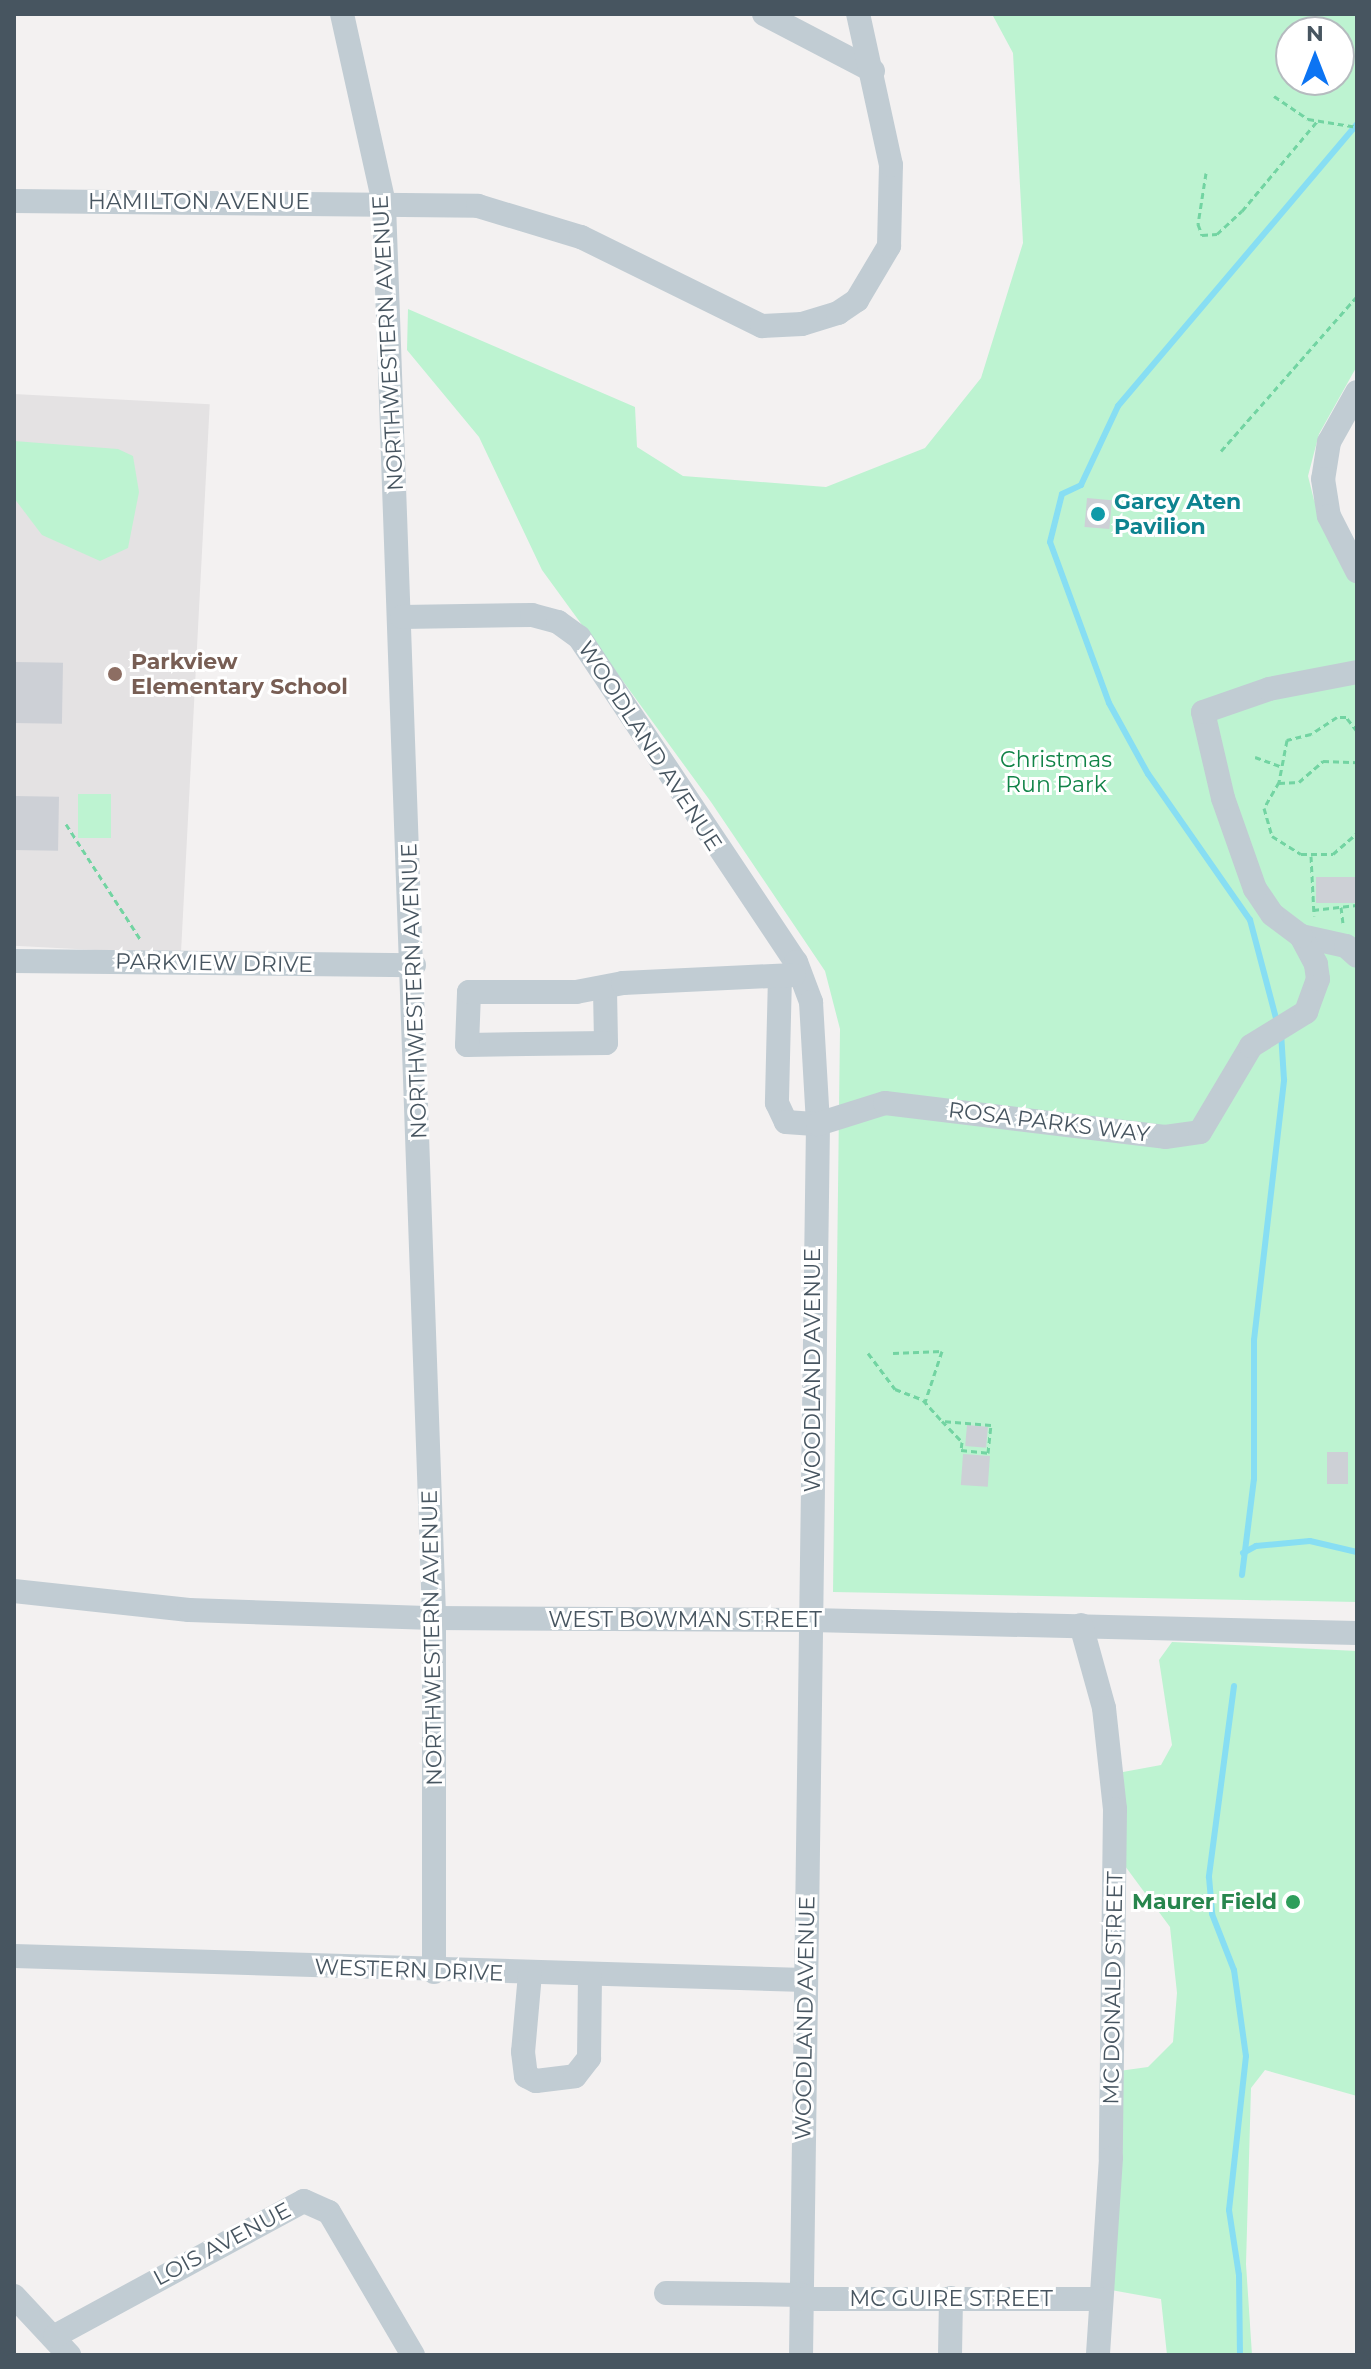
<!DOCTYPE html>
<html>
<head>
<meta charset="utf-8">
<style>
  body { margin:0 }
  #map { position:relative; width:1371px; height:2369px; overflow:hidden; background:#f3f1f1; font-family:Montserrat,sans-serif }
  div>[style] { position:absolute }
  .education>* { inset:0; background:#e4e2e3; transform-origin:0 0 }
  .green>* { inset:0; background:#bdf3d1; transform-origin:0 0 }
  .stream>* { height:6px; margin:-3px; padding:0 3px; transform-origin:3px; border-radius:3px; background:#87def3 }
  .building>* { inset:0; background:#cdd0d6; transform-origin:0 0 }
  .path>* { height:3px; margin-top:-1.5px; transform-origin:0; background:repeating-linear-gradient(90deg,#72d4a2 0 6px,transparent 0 10px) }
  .minor>* { height:24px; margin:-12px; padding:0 12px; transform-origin:12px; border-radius:12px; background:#c1ccd3 }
  .dots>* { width:22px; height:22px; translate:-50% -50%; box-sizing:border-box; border:4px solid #fff; border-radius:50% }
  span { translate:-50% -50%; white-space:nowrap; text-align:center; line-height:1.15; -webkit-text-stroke:6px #fff; paint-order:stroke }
  .street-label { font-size:22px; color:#475560 }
  .culture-label { font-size:22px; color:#0d838f; font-weight:700 }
  .left { translate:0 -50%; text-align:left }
  .education-label { font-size:22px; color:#785e54; font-weight:700 }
  .park-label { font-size:22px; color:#108347 }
  .leisure-label { font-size:22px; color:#27864d; font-weight:700 }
  .right { translate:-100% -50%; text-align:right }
  .frame { position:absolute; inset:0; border:16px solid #475560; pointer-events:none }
  .north { position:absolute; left:1275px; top:16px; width:80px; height:80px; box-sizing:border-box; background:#fff; border:2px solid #b5bbbf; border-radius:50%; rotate:0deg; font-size:22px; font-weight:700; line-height:32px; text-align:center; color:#475560 }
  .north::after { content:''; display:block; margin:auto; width:28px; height:36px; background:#0c74f3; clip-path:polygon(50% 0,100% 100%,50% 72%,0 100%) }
</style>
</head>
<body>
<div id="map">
  <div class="education">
    <i style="left:14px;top:394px;width:196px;height:551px;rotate:3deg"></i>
  </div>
  <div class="green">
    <i style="clip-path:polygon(evenodd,992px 14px,1357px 14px,1357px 366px,1319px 434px,1308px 476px,1314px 500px,1357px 571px,1357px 1602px,833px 1592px,840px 1029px,825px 971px,711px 802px,542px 570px,479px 437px,407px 350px,408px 309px,635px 407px,637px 447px,683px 476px,826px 487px,925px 448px,981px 378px,1023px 243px,1013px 53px,992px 14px,1291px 32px,1339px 32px,1339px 80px,1291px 80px,1291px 32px)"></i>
    <i style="clip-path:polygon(14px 441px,118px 449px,133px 456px,139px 492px,128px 548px,100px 561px,42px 535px,14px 498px)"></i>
    <i style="left:78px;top:794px;width:33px;height:44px"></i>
    <i style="clip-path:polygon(1172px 1642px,1357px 1651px,1357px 2096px,1265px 2070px,1251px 2088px,1246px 2264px,1252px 2355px,1167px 2355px,1161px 2299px,1111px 2290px,1119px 2071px,1148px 2067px,1173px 2042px,1177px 1993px,1170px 1927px,1125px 1866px,1123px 1772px,1161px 1765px,1172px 1745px,1159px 1660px)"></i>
  </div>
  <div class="stream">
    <i style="left:1277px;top:1022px;width:106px;rotate:-104.8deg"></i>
    <i style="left:1250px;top:920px;width:178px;rotate:-124.9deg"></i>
    <i style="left:1148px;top:774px;width:81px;rotate:-118.8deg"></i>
    <i style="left:1109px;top:703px;width:171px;rotate:-110.1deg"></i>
    <i style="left:1050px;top:542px;width:49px;rotate:-76deg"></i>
    <i style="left:1062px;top:494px;width:21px;rotate:-25deg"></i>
    <i style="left:1081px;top:485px;width:87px;rotate:-64.9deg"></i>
    <i style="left:1118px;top:406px;width:370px;rotate:-49.7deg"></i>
    <i style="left:1243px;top:1553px;width:15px;rotate:-28deg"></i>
    <i style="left:1256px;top:1546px;width:54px;rotate:-5.3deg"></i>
    <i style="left:1310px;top:1541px;width:48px;rotate:13.2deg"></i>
    <i style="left:1242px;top:1575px;width:97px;rotate:-82.9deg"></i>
    <i style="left:1254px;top:1479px;width:139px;rotate:-90deg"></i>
    <i style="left:1254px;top:1340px;width:262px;rotate:-83.4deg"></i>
    <i style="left:1284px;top:1080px;width:48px;rotate:-93.6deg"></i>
    <i style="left:1234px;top:1686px;width:193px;rotate:97.5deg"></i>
    <i style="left:1209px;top:1877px;width:37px;rotate:85deg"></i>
    <i style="left:1212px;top:1914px;width:60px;rotate:68.6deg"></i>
    <i style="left:1234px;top:1970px;width:87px;rotate:82.1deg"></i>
    <i style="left:1246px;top:2056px;width:155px;rotate:96.3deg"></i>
    <i style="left:1229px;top:2210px;width:66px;rotate:81.3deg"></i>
    <i style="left:1239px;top:2275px;width:80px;rotate:89.3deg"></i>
  </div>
  <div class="building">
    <i style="left:1087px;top:498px;width:25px;height:29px;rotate:5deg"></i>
    <i style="left:14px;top:662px;width:49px;height:61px;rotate:1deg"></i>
    <i style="left:14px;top:796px;width:45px;height:54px;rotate:1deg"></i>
    <i style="left:1357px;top:877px;width:26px;height:41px;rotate:90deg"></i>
    <i style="left:967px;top:1425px;width:21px;height:21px;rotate:5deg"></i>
    <i style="left:1327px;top:1452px;width:21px;height:32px"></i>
    <i style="left:963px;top:1454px;width:27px;height:31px;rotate:4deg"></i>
  </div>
  <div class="path">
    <i style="left:1274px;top:96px;width:41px;rotate:34.1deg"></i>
    <i style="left:1308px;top:119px;width:50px;rotate:9.3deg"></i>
    <i style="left:1206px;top:173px;width:52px;rotate:98.9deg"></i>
    <i style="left:1198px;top:224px;width:12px;rotate:70deg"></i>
    <i style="left:1202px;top:235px;width:15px;rotate:-4deg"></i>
    <i style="left:1217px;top:234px;width:34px;rotate:-43deg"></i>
    <i style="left:1242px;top:211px;width:119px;rotate:-50.1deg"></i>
    <i style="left:1221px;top:451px;width:206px;rotate:-48.7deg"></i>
    <i style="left:1357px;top:731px;width:18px;rotate:-128deg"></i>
    <i style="left:1346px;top:717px;width:9px;rotate:180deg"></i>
    <i style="left:1337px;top:717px;width:31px;rotate:147deg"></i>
    <i style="left:1311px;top:734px;width:25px;rotate:166deg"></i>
    <i style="left:1287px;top:740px;width:43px;rotate:100.8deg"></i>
    <i style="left:1279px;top:782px;width:30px;rotate:120deg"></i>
    <i style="left:1264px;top:808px;width:29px;rotate:74deg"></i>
    <i style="left:1272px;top:836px;width:34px;rotate:32deg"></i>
    <i style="left:1301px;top:854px;width:32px"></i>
    <i style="left:1333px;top:854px;width:32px;rotate:-41deg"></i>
    <i style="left:1255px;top:757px;width:27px;rotate:20deg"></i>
    <i style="left:1279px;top:783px;width:20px;rotate:-3deg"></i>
    <i style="left:1299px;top:782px;width:32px;rotate:-41deg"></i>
    <i style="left:1323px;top:761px;width:34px;rotate:2deg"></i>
    <i style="left:66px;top:824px;width:137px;rotate:57.2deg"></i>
    <i style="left:1311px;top:856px;width:60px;rotate:87.1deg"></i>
    <i style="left:1341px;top:907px;width:16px;rotate:83deg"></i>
    <i style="left:1313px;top:910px;width:44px;rotate:-6.5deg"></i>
    <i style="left:868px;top:1353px;width:45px;rotate:53.1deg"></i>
    <i style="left:895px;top:1389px;width:30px;rotate:21deg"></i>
    <i style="left:923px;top:1400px;width:28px;rotate:48deg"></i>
    <i style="left:942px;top:1421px;width:29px;rotate:46deg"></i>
    <i style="left:962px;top:1442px;width:8px;rotate:97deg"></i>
    <i style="left:961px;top:1450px;width:27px;rotate:6deg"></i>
    <i style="left:988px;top:1453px;width:28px;rotate:-84deg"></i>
    <i style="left:991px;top:1425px;width:49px;rotate:-175.3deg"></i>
    <i style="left:893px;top:1353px;width:49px;rotate:-2.3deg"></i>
    <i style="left:942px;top:1351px;width:54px;rotate:108.4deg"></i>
  </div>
  <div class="minor">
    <i style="left:342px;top:14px;width:195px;rotate:77.5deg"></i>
    <i style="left:384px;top:204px;width:1415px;rotate:87.97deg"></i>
    <i style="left:434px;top:1618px;width:354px;rotate:90deg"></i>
    <i style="left:764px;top:14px;width:123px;rotate:27.6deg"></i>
    <i style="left:14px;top:201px;width:464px;rotate:0.6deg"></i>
    <i style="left:478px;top:206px;width:108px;rotate:16.8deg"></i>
    <i style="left:581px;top:237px;width:202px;rotate:26.2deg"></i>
    <i style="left:762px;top:326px;width:40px;rotate:-2.9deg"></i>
    <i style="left:802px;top:324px;width:38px;rotate:-17deg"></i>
    <i style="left:838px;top:313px;width:23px;rotate:-34deg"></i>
    <i style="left:857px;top:300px;width:63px;rotate:-59.3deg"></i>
    <i style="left:889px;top:246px;width:81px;rotate:-88.6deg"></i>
    <i style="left:891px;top:165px;width:155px;rotate:-102.3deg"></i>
    <i style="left:1357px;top:392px;width:57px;rotate:119.2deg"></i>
    <i style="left:1329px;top:442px;width:37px;rotate:99deg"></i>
    <i style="left:1323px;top:479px;width:37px;rotate:81deg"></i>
    <i style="left:1329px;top:516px;width:62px;rotate:63deg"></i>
    <i style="left:402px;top:617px;width:130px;rotate:-0.9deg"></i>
    <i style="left:532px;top:615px;width:27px;rotate:15deg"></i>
    <i style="left:558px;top:622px;width:26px;rotate:36deg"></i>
    <i style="left:579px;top:637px;width:391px;rotate:56.3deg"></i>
    <i style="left:796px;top:962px;width:43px;rotate:69.4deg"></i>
    <i style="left:811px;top:1002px;width:122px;rotate:86.7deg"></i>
    <i style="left:818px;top:1124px;width:1231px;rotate:90.79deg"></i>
    <i style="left:1301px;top:936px;width:46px;rotate:12.5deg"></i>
    <i style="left:1346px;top:946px;width:15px;rotate:42deg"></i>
    <i style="left:14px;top:961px;width:400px;rotate:0.6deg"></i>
    <i style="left:780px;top:976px;width:127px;rotate:91.4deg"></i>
    <i style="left:777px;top:1103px;width:21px;rotate:65deg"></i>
    <i style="left:786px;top:1122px;width:32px;rotate:4deg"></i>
    <i style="left:818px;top:1124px;width:70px;rotate:-17.4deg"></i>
    <i style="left:885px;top:1103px;width:282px;rotate:6.9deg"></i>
    <i style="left:1165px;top:1137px;width:35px;rotate:-8deg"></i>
    <i style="left:1200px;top:1132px;width:100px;rotate:-59.3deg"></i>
    <i style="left:1251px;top:1046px;width:65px;rotate:-31.7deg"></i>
    <i style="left:1306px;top:1012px;width:35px;rotate:-70deg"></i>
    <i style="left:1318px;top:979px;width:15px;rotate:-98deg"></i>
    <i style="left:1316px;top:964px;width:32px;rotate:-118deg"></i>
    <i style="left:1301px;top:936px;width:36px;rotate:-143deg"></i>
    <i style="left:1272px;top:914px;width:30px;rotate:-124deg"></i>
    <i style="left:1255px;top:889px;width:96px;rotate:-109.4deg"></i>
    <i style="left:1223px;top:798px;width:88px;rotate:-103.1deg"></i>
    <i style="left:1203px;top:712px;width:70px;rotate:-19.2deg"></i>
    <i style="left:1269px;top:689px;width:90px;rotate:-10.9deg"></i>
    <i style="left:605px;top:990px;width:53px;rotate:88.9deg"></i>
    <i style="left:606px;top:1043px;width:139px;rotate:179.2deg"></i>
    <i style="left:467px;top:1045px;width:53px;rotate:-87.8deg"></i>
    <i style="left:469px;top:992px;width:107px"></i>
    <i style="left:576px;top:992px;width:48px;rotate:-10.8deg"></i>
    <i style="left:623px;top:983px;width:171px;rotate:-2.7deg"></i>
    <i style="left:14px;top:1591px;width:176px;rotate:6.2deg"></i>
    <i style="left:189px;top:1610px;width:245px;rotate:1.9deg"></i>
    <i style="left:434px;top:1618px;width:377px;rotate:0.3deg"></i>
    <i style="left:811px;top:1620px;width:546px;rotate:1.36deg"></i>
    <i style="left:1081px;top:1625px;width:86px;rotate:74.5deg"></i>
    <i style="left:1104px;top:1708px;width:102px;rotate:83.8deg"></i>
    <i style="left:1115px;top:1809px;width:349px;rotate:90.7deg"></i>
    <i style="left:1111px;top:2158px;width:197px;rotate:93.8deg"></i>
    <i style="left:14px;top:1956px;width:791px;rotate:1.74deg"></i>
    <i style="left:530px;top:1974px;width:78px;rotate:95.1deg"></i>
    <i style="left:523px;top:2052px;width:24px;rotate:83deg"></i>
    <i style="left:526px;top:2076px;width:11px;rotate:27deg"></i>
    <i style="left:536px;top:2081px;width:39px;rotate:-7deg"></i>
    <i style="left:575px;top:2076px;width:23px;rotate:-52deg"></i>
    <i style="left:589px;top:2058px;width:83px;rotate:-89.3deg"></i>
    <i style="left:666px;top:2293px;width:136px;rotate:0.8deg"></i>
    <i style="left:14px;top:2296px;width:81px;rotate:47deg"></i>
    <i style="left:802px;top:2299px;width:298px"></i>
    <i style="left:55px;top:2336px;width:283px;rotate:-28.5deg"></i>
    <i style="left:304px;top:2201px;width:27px;rotate:24deg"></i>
    <i style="left:329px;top:2212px;width:166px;rotate:59.6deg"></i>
    <i style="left:950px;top:2355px;width:57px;rotate:-89deg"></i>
  </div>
  <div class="dots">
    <i style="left:1098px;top:514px;background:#0f9aa8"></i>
    <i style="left:115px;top:674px;background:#8d6e63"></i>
    <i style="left:1293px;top:1902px;background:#2e9e5b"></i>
  </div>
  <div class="street-label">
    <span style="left:199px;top:202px">HAMILTON AVENUE</span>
    <span style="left:388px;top:343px;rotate:-93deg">NORTHWESTERN AVENUE</span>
    <span style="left:650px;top:746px;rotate:57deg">WOODLAND AVENUE</span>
    <span style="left:214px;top:963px;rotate:1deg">PARKVIEW DRIVE</span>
    <span style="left:414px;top:991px;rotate:-92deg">NORTHWESTERN AVENUE</span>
    <span style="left:1049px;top:1122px;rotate:7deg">ROSA PARKS WAY</span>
    <span style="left:813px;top:1370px;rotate:-90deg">WOODLAND AVENUE</span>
    <span style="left:685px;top:1620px">WEST BOWMAN STREET</span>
    <span style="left:432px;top:1638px;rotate:-91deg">NORTHWESTERN AVENUE</span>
    <span style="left:409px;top:1970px;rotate:2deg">WESTERN DRIVE</span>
    <span style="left:1113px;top:1988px;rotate:-89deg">MC DONALD STREET</span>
    <span style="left:805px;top:2018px;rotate:-89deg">WOODLAND AVENUE</span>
    <span style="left:222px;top:2244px;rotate:-28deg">LOIS AVENUE</span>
    <span style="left:951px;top:2299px">MC GUIRE STREET</span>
  </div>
  <div class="culture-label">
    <span class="left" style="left:1114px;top:514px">Garcy Aten<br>Pavilion</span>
  </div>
  <div class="education-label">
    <span class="left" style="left:131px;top:674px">Parkview<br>Elementary School</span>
  </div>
  <div class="park-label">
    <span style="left:1056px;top:772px">Christmas<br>Run Park</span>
  </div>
  <div class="leisure-label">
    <span class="right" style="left:1277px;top:1902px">Maurer Field</span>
  </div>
  <div class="frame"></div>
  <div class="north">N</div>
</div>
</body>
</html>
